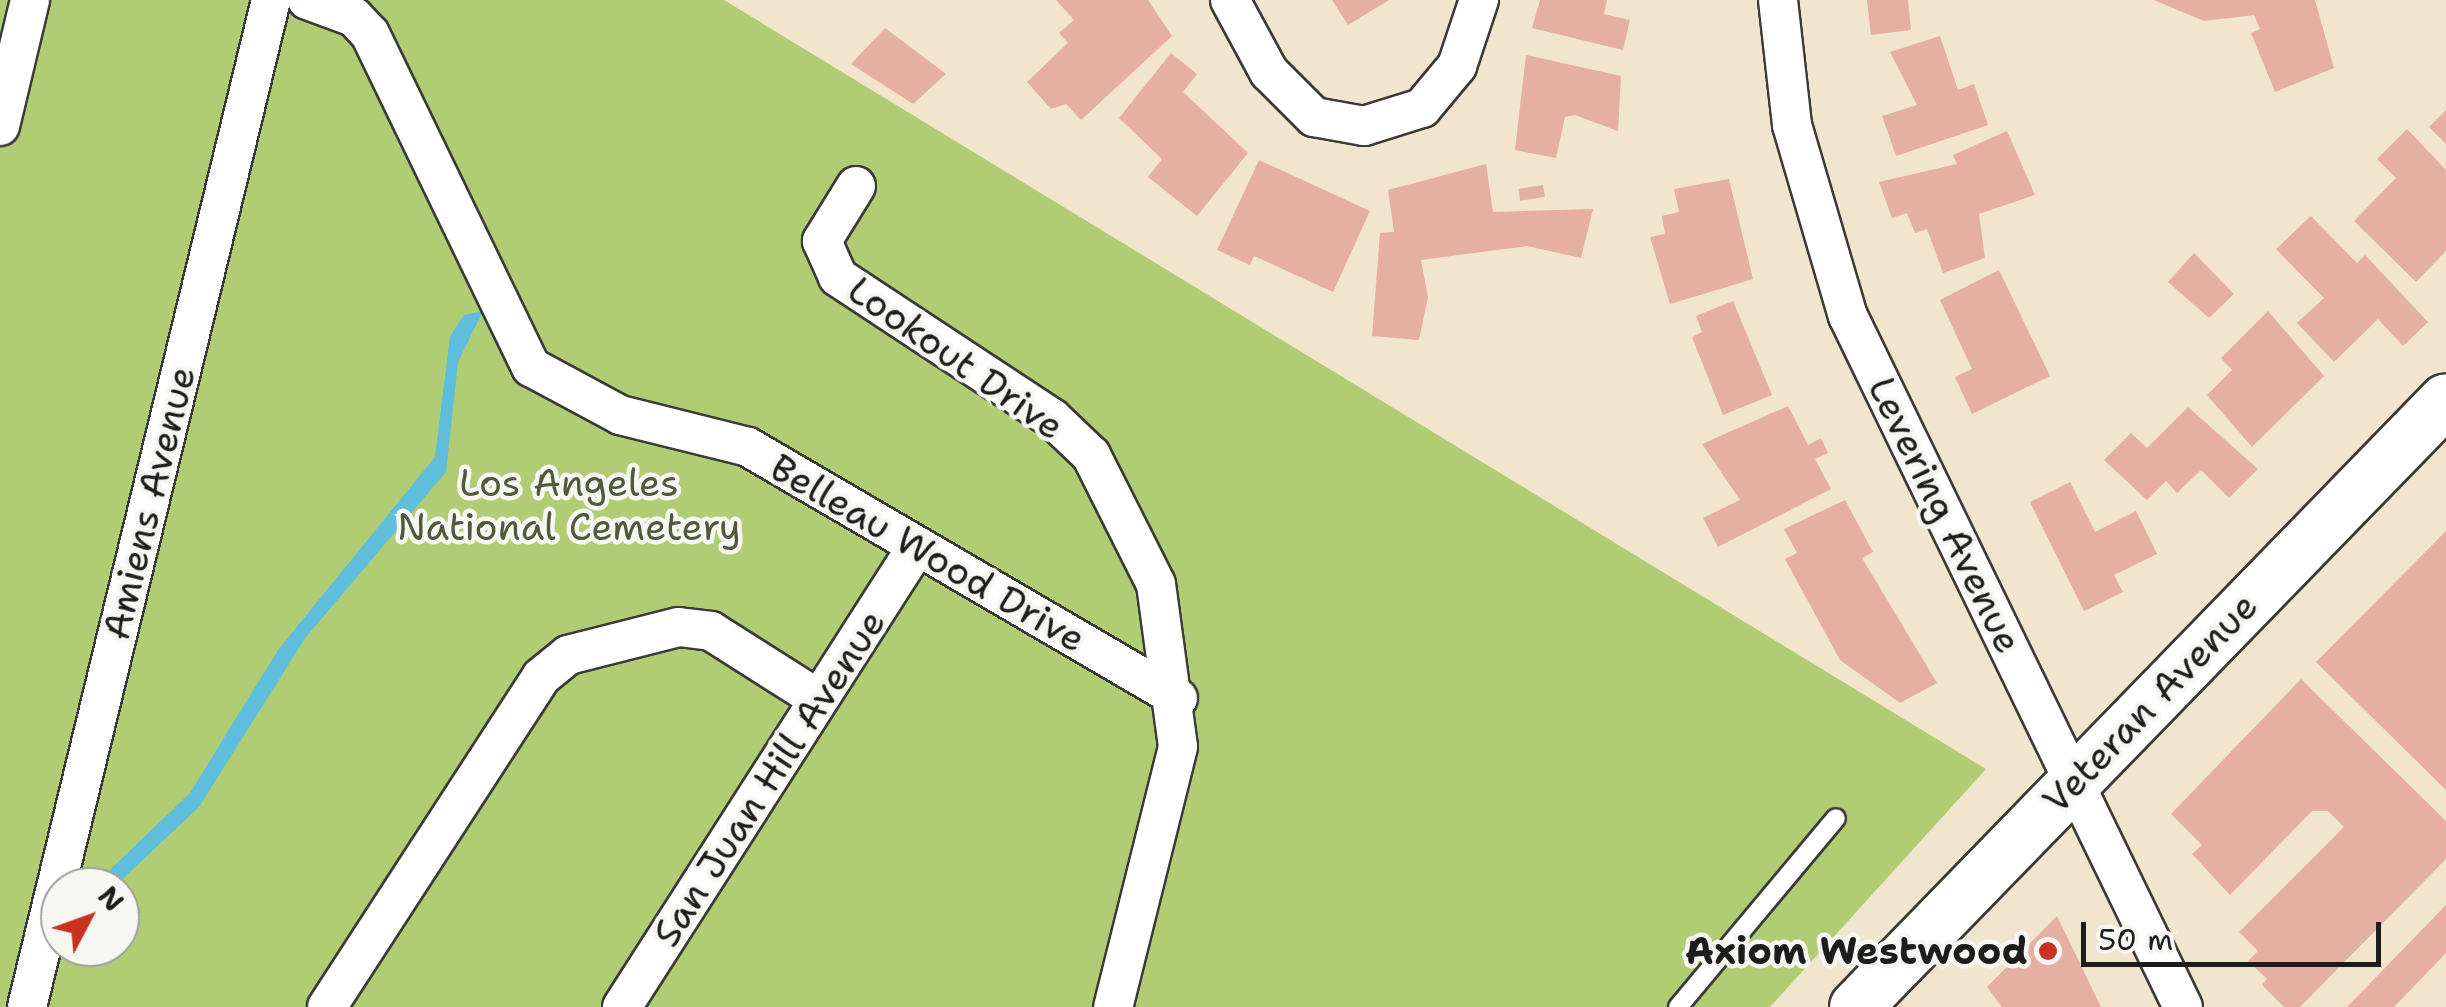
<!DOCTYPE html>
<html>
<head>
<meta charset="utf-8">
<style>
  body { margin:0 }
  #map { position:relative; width:2446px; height:1007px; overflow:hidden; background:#f1e5cd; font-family:"Shantell Sans",sans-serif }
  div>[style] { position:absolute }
  .green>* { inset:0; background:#b1cd73 }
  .water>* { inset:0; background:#5ebedc }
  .building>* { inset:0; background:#e5afa2; transform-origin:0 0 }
  .roads { filter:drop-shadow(2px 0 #3c3a37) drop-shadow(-2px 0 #3c3a37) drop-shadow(0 2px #3c3a37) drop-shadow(0 -2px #3c3a37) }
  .lane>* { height:18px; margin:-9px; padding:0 9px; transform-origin:9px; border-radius:9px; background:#fff }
  .street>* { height:38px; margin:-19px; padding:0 19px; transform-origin:19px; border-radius:19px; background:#fff }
  .secondary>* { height:52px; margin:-26px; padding:0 26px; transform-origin:26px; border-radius:26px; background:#fff }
  .dots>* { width:28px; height:28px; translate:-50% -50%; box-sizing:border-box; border:5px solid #f6f6f2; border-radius:50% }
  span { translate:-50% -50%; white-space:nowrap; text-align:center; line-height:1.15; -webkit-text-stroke:9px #f6f6f2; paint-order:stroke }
  .street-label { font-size:38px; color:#1c1c1c }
  .park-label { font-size:38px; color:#505a3a }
  .poi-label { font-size:38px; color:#1c1c1c; font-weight:700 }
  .right { translate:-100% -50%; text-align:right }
  .north { position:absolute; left:40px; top:867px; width:100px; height:100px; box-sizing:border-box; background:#f6f6f2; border:2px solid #9f9f9c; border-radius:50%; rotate:49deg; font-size:28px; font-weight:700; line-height:40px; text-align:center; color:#1c1c1c }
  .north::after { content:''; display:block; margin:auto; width:35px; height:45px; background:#c8321e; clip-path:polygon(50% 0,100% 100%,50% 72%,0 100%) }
  .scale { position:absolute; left:2081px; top:922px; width:300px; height:45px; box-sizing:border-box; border:5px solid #1c1c1c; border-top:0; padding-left:12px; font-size:30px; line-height:35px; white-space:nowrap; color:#1c1c1c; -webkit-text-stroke:8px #f6f6f2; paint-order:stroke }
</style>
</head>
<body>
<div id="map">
  <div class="green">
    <i style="clip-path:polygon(evenodd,0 0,724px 0,1986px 769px,1770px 1007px,0 1007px,0 0,60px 887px,120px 887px,120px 947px,60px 947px,60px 887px)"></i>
  </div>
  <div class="water">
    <i style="clip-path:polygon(483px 311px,458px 362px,446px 472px,306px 637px,199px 807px,114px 887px,92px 887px,190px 793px,278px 650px,435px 457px,450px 336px,464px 315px)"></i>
  </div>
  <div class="building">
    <i style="clip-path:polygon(1056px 0,1148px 0,1172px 36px,1081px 120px,1066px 104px,1051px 109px,1027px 82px,1068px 43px,1059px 33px,1074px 20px)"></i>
    <i style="clip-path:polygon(1332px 0,1389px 0,1348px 25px)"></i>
    <i style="clip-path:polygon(1540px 0,1607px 0,1604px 14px,1630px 20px,1623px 50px,1532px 28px)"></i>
    <i style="clip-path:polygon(1867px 0,1908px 0,1911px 30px,1871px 35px)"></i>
    <i style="clip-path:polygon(2154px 0,2315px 0,2334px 68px,2275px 92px,2251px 33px,2260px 29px,2254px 15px,2204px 21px)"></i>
    <i style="clip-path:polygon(885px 28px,946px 74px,913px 104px,851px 64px)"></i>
    <i style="clip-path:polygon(1940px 36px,1958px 90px,1974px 84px,1988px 125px,1896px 156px,1882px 116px,1917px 105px,1890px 52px)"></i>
    <i style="clip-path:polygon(1171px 53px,1197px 74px,1183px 92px,1248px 153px,1197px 216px,1148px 177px,1162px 159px,1119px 118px)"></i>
    <i style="clip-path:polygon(1526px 55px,1621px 76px,1618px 131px,1575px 115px,1565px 117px,1556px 158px,1515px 150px)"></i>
    <i style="clip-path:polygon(2446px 110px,2446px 144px,2429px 127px)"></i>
    <i style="clip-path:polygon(2407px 129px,2446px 170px,2446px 251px,2416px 282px,2354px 221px,2396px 178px,2377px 159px)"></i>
    <i style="clip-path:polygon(2007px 131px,2035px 195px,1979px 214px,1985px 258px,1943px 273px,1927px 229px,1915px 233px,1907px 213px,1892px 218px,1879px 182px,1957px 164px,1953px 155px)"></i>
    <i style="clip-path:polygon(1259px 160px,1370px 211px,1333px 292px,1254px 256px,1250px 265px,1217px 250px)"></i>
    <i style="clip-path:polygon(1486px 164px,1493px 212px,1593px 209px,1581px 258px,1527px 246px,1421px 260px,1428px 297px,1419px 340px,1372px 336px,1380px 233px,1394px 232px,1388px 190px)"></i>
    <i style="clip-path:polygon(1729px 179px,1753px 279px,1670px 304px,1650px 237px,1665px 234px,1662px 216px,1679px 212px,1674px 189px)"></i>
    <i style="left:1543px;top:185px;width:12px;height:25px;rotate:81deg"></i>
    <i style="clip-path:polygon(2311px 216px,2357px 263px,2365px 255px,2428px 322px,2403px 346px,2378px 319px,2334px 362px,2297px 323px,2324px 298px,2276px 249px)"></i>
    <i style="clip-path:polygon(2194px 253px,2234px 294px,2209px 318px,2168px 282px)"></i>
    <i style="clip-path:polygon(1999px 270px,2050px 376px,1972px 414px,1955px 377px,1972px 369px,1940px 300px)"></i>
    <i style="clip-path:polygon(1733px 301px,1772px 395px,1723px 415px,1692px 337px,1702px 332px,1696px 316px)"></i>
    <i style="clip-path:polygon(2268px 311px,2324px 376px,2252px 447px,2207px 395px,2232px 370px,2221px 358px)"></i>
    <i style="clip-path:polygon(1788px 406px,1808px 445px,1821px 438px,1828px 453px,1815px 459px,1831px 489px,1718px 547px,1703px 518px,1740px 500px,1702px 444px)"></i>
    <i style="clip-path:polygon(2188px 407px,2258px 469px,2229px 498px,2201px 470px,2177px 493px,2166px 481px,2147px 500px,2104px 460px,2131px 433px,2147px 448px)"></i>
    <i style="clip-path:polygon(2070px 482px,2095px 532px,2136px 511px,2157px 554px,2114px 575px,2123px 592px,2084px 611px,2030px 502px)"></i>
    <i style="clip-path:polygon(1845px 500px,1873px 552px,1862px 558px,1937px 683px,1900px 703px,1840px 660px,1785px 559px,1797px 553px,1784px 529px)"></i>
    <i style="clip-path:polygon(2446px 531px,2446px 790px,2316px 662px)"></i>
    <i style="clip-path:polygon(2301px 679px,2446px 821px,2446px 859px,2300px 1007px,2284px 1007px,2262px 985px,2267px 979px,2248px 961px,2258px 951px,2239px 932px,2344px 827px,2328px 811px,2312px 811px,2230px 895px,2192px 854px,2202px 845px,2171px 814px)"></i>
    <i style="clip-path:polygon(2446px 905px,2446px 953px,2394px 1007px,2347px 1007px)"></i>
    <i style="clip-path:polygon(2057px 916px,2101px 1007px,2002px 1007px,1987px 987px)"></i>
  </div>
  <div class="roads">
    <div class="lane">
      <i style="left:1678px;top:1007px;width:246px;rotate:-50.1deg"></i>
    </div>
    <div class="street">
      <i style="left:307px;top:0;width:50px;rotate:19.9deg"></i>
      <i style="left:354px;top:17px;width:23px;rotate:47deg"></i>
      <i style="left:370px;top:34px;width:370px;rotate:64.2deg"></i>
      <i style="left:531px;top:367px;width:101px;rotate:28.3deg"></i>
      <i style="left:620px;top:415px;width:132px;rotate:14deg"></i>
      <i style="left:748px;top:447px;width:498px;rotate:30.3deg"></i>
      <i style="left:1230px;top:0;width:82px;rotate:61.6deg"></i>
      <i style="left:1269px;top:72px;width:64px;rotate:45deg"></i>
      <i style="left:1314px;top:117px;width:51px;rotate:10.2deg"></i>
      <i style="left:1364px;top:126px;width:61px;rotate:-17.2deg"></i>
      <i style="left:1422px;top:108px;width:55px;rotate:-50.2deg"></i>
      <i style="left:1457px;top:66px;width:70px;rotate:-71.6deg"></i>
      <i style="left:1778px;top:0;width:126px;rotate:83.6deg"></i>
      <i style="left:1792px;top:125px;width:199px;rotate:73.7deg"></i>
      <i style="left:1848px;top:316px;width:768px;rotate:64.14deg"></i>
      <i style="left:0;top:126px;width:130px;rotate:-76.6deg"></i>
      <i style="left:856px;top:186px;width:65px;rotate:121.7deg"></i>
      <i style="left:822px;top:241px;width:39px;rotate:66deg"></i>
      <i style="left:838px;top:277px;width:256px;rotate:33.4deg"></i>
      <i style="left:1052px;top:418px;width:54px;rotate:43.5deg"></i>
      <i style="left:1091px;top:455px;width:144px;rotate:63.3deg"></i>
      <i style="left:1156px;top:584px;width:164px;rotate:82.3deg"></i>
      <i style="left:1178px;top:747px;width:268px;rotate:104deg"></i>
      <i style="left:27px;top:1007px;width:1036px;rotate:-76.38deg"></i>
      <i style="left:327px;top:1007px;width:393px;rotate:-57deg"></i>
      <i style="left:541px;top:677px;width:35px;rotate:-39deg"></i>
      <i style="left:568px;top:655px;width:114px;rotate:-14.2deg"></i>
      <i style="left:679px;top:627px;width:32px;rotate:7deg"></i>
      <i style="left:711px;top:631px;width:127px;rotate:32.4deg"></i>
      <i style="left:622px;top:1007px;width:545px;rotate:-57.36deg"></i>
    </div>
    <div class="secondary">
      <i style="left:1856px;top:1007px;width:846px;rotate:-45.81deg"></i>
    </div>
  </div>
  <div class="dots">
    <i style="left:2048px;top:951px;background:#c8321e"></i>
  </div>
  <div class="street-label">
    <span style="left:956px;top:358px;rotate:35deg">Lookout Drive</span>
    <span style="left:149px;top:503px;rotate:-76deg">Amiens Avenue</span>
    <span style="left:1945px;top:515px;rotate:64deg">Levering Avenue</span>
    <span style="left:928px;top:553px;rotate:30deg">Belleau Wood Drive</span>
    <span style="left:2150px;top:703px;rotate:-46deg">Veteran Avenue</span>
    <span style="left:769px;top:778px;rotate:-57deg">San Juan Hill Avenue</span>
  </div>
  <div class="park-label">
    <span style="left:569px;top:505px">Los Angeles<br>National Cemetery</span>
  </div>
  <div class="poi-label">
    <span class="right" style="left:2028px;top:951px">Axiom Westwood</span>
  </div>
  <div class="north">N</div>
  <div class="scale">50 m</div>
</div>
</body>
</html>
